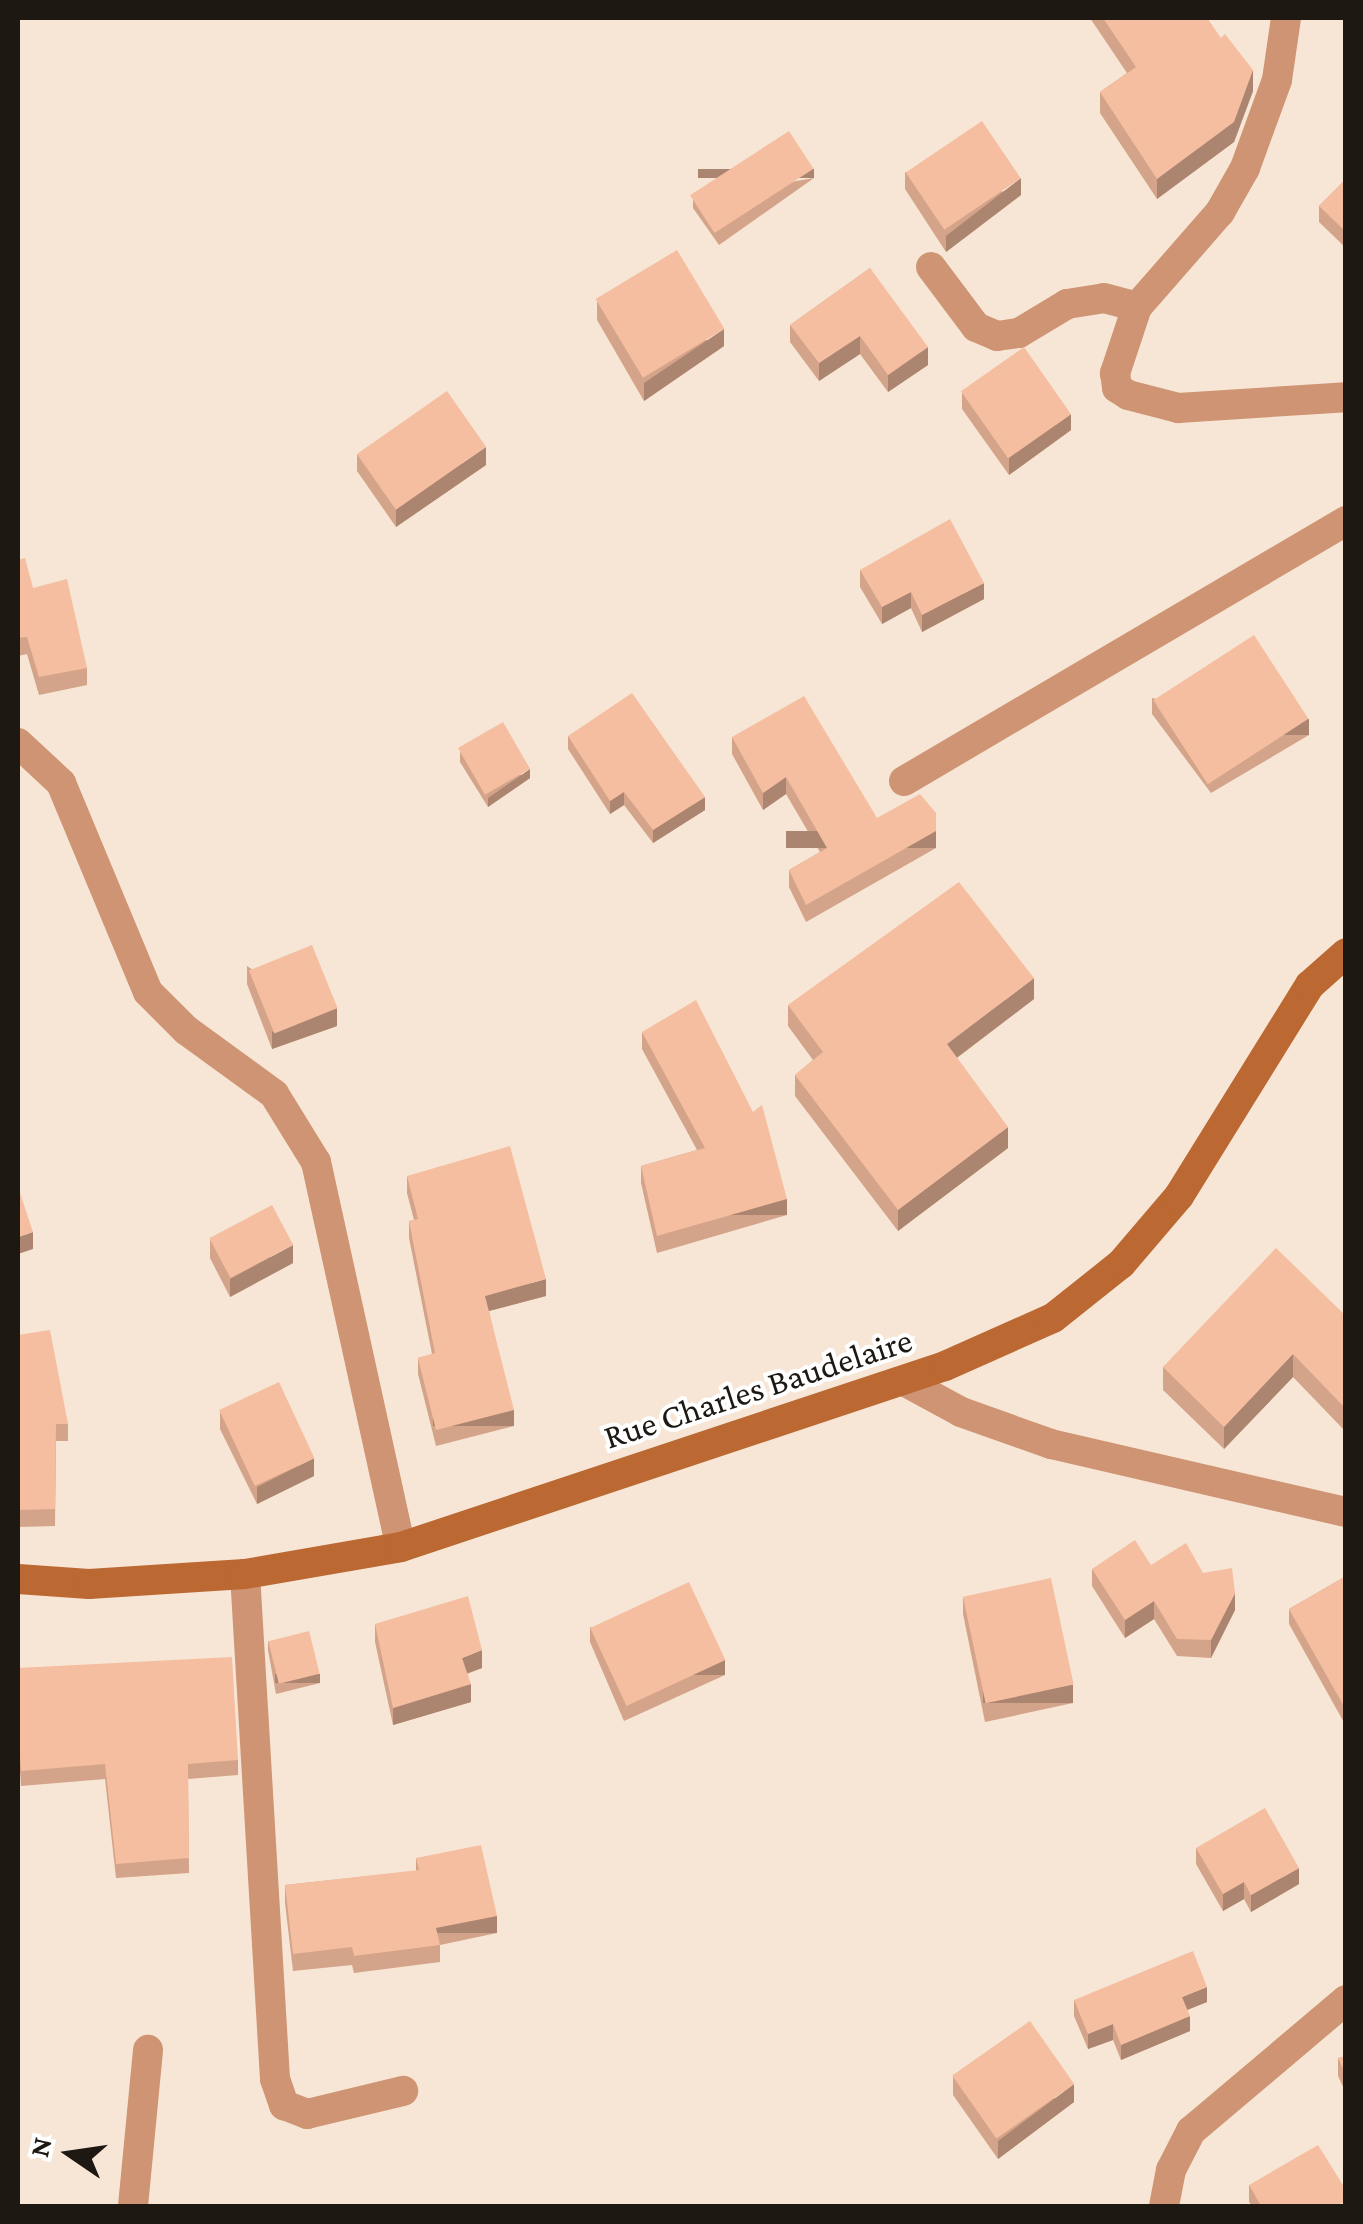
<!DOCTYPE html>
<html>
<head>
<meta charset="utf-8">
<style>
  body { margin:0 }
  #map { position:relative; width:1363px; height:2224px; overflow:hidden; background:#f7e6d5; font-family:"Crimson Pro",serif }
  div>[style] { position:absolute }
  .minor>* { height:30px; margin:-15px; padding:0 15px; transform-origin:15px; border-radius:15px; background:#ce9473 }
  .secondary>* { height:30px; margin:-15px; padding:0 15px; transform-origin:15px; border-radius:15px; background:#bb6833 }
  .wall>* { inset:0; background:#d3a38a }
  .shaded-wall>* { inset:0; background:#ac8570; transform-origin:0 0 }
  .building>* { inset:0; background:#f5bea0; transform-origin:0 0 }
  span { translate:-50% -50%; white-space:nowrap; text-align:center; line-height:1.15; -webkit-text-stroke:8px #fff; paint-order:stroke }
  .street-label { font-size:35px; color:#1e1813 }
  .frame { position:absolute; inset:0; border:20px solid #1e1813; pointer-events:none }
  .north { position:absolute; left:20px; top:2104px; width:100px; height:100px; -webkit-text-stroke:8px #fff; paint-order:stroke; rotate:283deg; font-size:28px; font-weight:700; line-height:40px; text-align:center; color:#1e1813 }
  .north::after { content:''; display:block; margin:auto; width:35px; height:45px; background:#1e1813; clip-path:polygon(50% 0,100% 100%,50% 72%,0 100%) }
</style>
</head>
<body>
<div id="map">
  <div class="minor">
    <i style="left:1286px;top:18px;width:63px;rotate:98.3deg"></i>
    <i style="left:1277px;top:80px;width:94px;rotate:110deg"></i>
    <i style="left:1245px;top:168px;width:51px;rotate:119.6deg"></i>
    <i style="left:1220px;top:212px;width:126px;rotate:131.1deg"></i>
    <i style="left:1137px;top:307px;width:70px;rotate:108.4deg"></i>
    <i style="left:1115px;top:373px;width:15px;rotate:82deg"></i>
    <i style="left:1117px;top:388px;width:13px;rotate:32deg"></i>
    <i style="left:1128px;top:395px;width:52px;rotate:14.6deg"></i>
    <i style="left:1178px;top:408px;width:168px;rotate:-3.7deg"></i>
    <i style="left:931px;top:267px;width:75px;rotate:53.1deg"></i>
    <i style="left:976px;top:327px;width:23px;rotate:23deg"></i>
    <i style="left:997px;top:336px;width:22px;rotate:-8deg"></i>
    <i style="left:1019px;top:333px;width:56px;rotate:-31.1deg"></i>
    <i style="left:1067px;top:304px;width:37px;rotate:-9deg"></i>
    <i style="left:1104px;top:298px;width:34px;rotate:15deg"></i>
    <i style="left:18px;top:743px;width:59px;rotate:42.9deg"></i>
    <i style="left:61px;top:783px;width:226px;rotate:67.4deg"></i>
    <i style="left:148px;top:992px;width:54px;rotate:45deg"></i>
    <i style="left:186px;top:1030px;width:109px;rotate:36deg"></i>
    <i style="left:274px;top:1094px;width:80px;rotate:58.3deg"></i>
    <i style="left:316px;top:1162px;width:394px;rotate:77.6deg"></i>
    <i style="left:904px;top:781px;width:513px;rotate:-30.47deg"></i>
    <i style="left:904px;top:1381px;width:65px;rotate:28.5deg"></i>
    <i style="left:961px;top:1412px;width:96px;rotate:19.6deg"></i>
    <i style="left:1051px;top:1444px;width:303px;rotate:13deg"></i>
    <i style="left:245px;top:1574px;width:506px;rotate:86.6deg"></i>
    <i style="left:275px;top:2079px;width:28px;rotate:71deg"></i>
    <i style="left:284px;top:2105px;width:25px;rotate:21deg"></i>
    <i style="left:307px;top:2114px;width:99px;rotate:-13.5deg"></i>
    <i style="left:133px;top:2206px;width:157px;rotate:-84.5deg"></i>
    <i style="left:1164px;top:2206px;width:37px;rotate:-79deg"></i>
    <i style="left:1171px;top:2170px;width:44px;rotate:-62.9deg"></i>
    <i style="left:1191px;top:2131px;width:203px;rotate:-40.2deg"></i>
  </div>
  <div class="secondary">
    <i style="left:18px;top:1579px;width:71px;rotate:4deg"></i>
    <i style="left:89px;top:1584px;width:156px;rotate:-3.7deg"></i>
    <i style="left:245px;top:1574px;width:158px;rotate:-9.8deg"></i>
    <i style="left:401px;top:1547px;width:573px;rotate:-18.4deg"></i>
    <i style="left:945px;top:1366px;width:118px;rotate:-24deg"></i>
    <i style="left:1053px;top:1318px;width:87px;rotate:-38.5deg"></i>
    <i style="left:1121px;top:1264px;width:89px;rotate:-49.5deg"></i>
    <i style="left:1179px;top:1196px;width:248px;rotate:-58.2deg"></i>
    <i style="left:1310px;top:985px;width:48px;rotate:-41.6deg"></i>
  </div>
  <div class="wall">
    <i style="clip-path:polygon(1090px 18px,1207px 18px,1253px 91px,1234px 142px,1157px 199px,1100px 113px,1100px 92px,1127px 73px)"></i>
    <i style="clip-path:polygon(905px 172px,1021px 195px,946px 252px,905px 189px)"></i>
    <i style="clip-path:polygon(814px 178px,719px 245px,693px 208px,693px 199px)"></i>
    <i style="clip-path:polygon(1346px 179px,1346px 248px,1319px 222px,1319px 206px)"></i>
    <i style="clip-path:polygon(870px 268px,928px 365px,888px 392px,860px 354px,819px 381px,790px 342px,790px 325px)"></i>
    <i style="clip-path:polygon(597px 302px,724px 346px,644px 401px,597px 320px)"></i>
    <i style="clip-path:polygon(962px 393px,1071px 430px,1009px 475px,962px 409px)"></i>
    <i style="clip-path:polygon(357px 454px,486px 465px,396px 527px,357px 471px)"></i>
    <i style="clip-path:polygon(18px 560px,33px 588px,87px 668px,87px 685px,39px 695px,27px 654px,18px 656px)"></i>
    <i style="clip-path:polygon(860px 570px,984px 599px,922px 632px,911px 608px,882px 624px,860px 587px)"></i>
    <i style="clip-path:polygon(1152px 698px,1309px 735px,1211px 793px,1152px 714px)"></i>
    <i style="clip-path:polygon(568px 736px,705px 810px,653px 843px,624px 805px,610px 814px,568px 749px)"></i>
    <i style="clip-path:polygon(732px 737px,877px 818px,936px 848px,806px 922px,789px 887px,789px 870px,820px 852px,786px 794px,763px 810px,732px 754px)"></i>
    <i style="clip-path:polygon(460px 752px,530px 778px,488px 807px,460px 762px)"></i>
    <i style="clip-path:polygon(247px 966px,337px 1026px,272px 1049px,247px 984px)"></i>
    <i style="clip-path:polygon(1034px 999px,957px 1058px,1008px 1148px,898px 1231px,795px 1096px,795px 1075px,813px 1060px,788px 1026px,788px 1005px)"></i>
    <i style="clip-path:polygon(642px 1032px,787px 1215px,657px 1253px,641px 1183px,641px 1166px,697px 1150px,642px 1049px)"></i>
    <i style="clip-path:polygon(407px 1176px,546px 1296px,489px 1311px,514px 1426px,436px 1446px,418px 1374px,418px 1358px,432px 1354px,409px 1238px,409px 1221px,414px 1220px,407px 1193px)"></i>
    <i style="clip-path:polygon(210px 1240px,293px 1263px,230px 1297px,210px 1258px)"></i>
    <i style="clip-path:polygon(1346px 1316px,1346px 1432px,1293px 1377px,1224px 1449px,1163px 1390px,1163px 1367px)"></i>
    <i style="clip-path:polygon(18px 1335px,68px 1424px,68px 1441px,56px 1441px,55px 1526px,18px 1527px)"></i>
    <i style="clip-path:polygon(220px 1411px,314px 1476px,257px 1504px,220px 1429px)"></i>
    <i style="clip-path:polygon(1151px 1565px,1203px 1573px,1235px 1610px,1211px 1658px,1177px 1656px,1154px 1619px,1125px 1638px,1092px 1586px,1092px 1569px)"></i>
    <i style="clip-path:polygon(1346px 1576px,1346px 1726px,1289px 1624px,1289px 1609px)"></i>
    <i style="clip-path:polygon(963px 1597px,1073px 1703px,985px 1722px,963px 1614px)"></i>
    <i style="clip-path:polygon(375px 1624px,482px 1668px,467px 1674px,471px 1702px,393px 1725px,375px 1642px)"></i>
    <i style="clip-path:polygon(590px 1627px,725px 1675px,624px 1721px,590px 1642px)"></i>
    <i style="clip-path:polygon(268px 1641px,320px 1683px,276px 1694px,268px 1650px)"></i>
    <i style="clip-path:polygon(18px 1668px,238px 1760px,238px 1775px,188px 1779px,189px 1873px,116px 1878px,105px 1779px,21px 1786px,18px 1740px)"></i>
    <i style="clip-path:polygon(1196px 1848px,1299px 1884px,1251px 1912px,1244px 1899px,1223px 1911px,1196px 1864px)"></i>
    <i style="clip-path:polygon(416px 1858px,497px 1933px,440px 1945px,440px 1962px,354px 1973px,352px 1965px,293px 1971px,285px 1903px,285px 1885px,416px 1871px)"></i>
    <i style="clip-path:polygon(1074px 2000px,1207px 2002px,1187px 2010px,1190px 2031px,1121px 2060px,1113px 2040px,1088px 2049px,1074px 2016px)"></i>
    <i style="clip-path:polygon(1346px 2056px,1346px 2093px,1338px 2076px,1338px 2058px)"></i>
    <i style="clip-path:polygon(953px 2077px,1074px 2102px,998px 2159px,953px 2095px)"></i>
    <i style="clip-path:polygon(1249px 2185px,1346px 2206px,1252px 2206px,1249px 2202px)"></i>
  </div>
  <div class="shaded-wall">
    <i style="clip-path:polygon(1253px 70px,1253px 91px,1234px 142px,1157px 199px,1157px 179px)"></i>
    <i style="left:814px;top:169px;width:9px;height:116px;rotate:90deg"></i>
    <i style="clip-path:polygon(1021px 178px,1021px 195px,946px 252px,946px 236px)"></i>
    <i style="clip-path:polygon(724px 329px,724px 346px,644px 401px,644px 383px)"></i>
    <i style="clip-path:polygon(860px 336px,860px 354px,819px 381px,819px 363px)"></i>
    <i style="clip-path:polygon(928px 347px,928px 365px,888px 392px,888px 375px)"></i>
    <i style="clip-path:polygon(1071px 414px,1071px 430px,1009px 475px,1009px 458px)"></i>
    <i style="clip-path:polygon(486px 447px,486px 465px,396px 527px,396px 509px)"></i>
    <i style="clip-path:polygon(984px 583px,984px 599px,922px 632px,922px 615px)"></i>
    <i style="clip-path:polygon(911px 592px,911px 608px,882px 624px,882px 607px)"></i>
    <i style="left:1309px;top:719px;width:16px;height:114px;rotate:90deg"></i>
    <i style="clip-path:polygon(530px 769px,530px 778px,488px 807px,488px 798px)"></i>
    <i style="clip-path:polygon(786px 777px,786px 794px,763px 810px,763px 793px)"></i>
    <i style="clip-path:polygon(624px 792px,624px 805px,610px 814px,610px 801px)"></i>
    <i style="clip-path:polygon(705px 797px,705px 810px,653px 843px,653px 830px)"></i>
    <i style="left:936px;top:831px;width:17px;height:150px;rotate:90deg"></i>
    <i style="clip-path:polygon(1034px 978px,1034px 999px,947px 1065px,947px 1044px)"></i>
    <i style="clip-path:polygon(337px 1008px,337px 1026px,272px 1049px,272px 1032px)"></i>
    <i style="clip-path:polygon(1008px 1127px,1008px 1148px,898px 1231px,898px 1210px)"></i>
    <i style="left:787px;top:1199px;width:16px;height:135px;rotate:90deg"></i>
    <i style="clip-path:polygon(33px 1232px,33px 1249px,18px 1254px,18px 1237px)"></i>
    <i style="clip-path:polygon(293px 1245px,293px 1263px,230px 1297px,230px 1279px)"></i>
    <i style="clip-path:polygon(546px 1279px,546px 1296px,485px 1312px,485px 1296px)"></i>
    <i style="clip-path:polygon(1293px 1354px,1293px 1377px,1224px 1449px,1224px 1427px)"></i>
    <i style="left:514px;top:1410px;width:16px;height:81px;rotate:90deg"></i>
    <i style="clip-path:polygon(314px 1458px,314px 1476px,257px 1504px,257px 1487px)"></i>
    <i style="clip-path:polygon(1235px 1593px,1235px 1610px,1211px 1658px,1211px 1640px)"></i>
    <i style="clip-path:polygon(1154px 1601px,1154px 1619px,1125px 1638px,1125px 1620px)"></i>
    <i style="clip-path:polygon(482px 1650px,482px 1668px,462px 1675px,462px 1658px)"></i>
    <i style="left:725px;top:1660px;width:15px;height:111px;rotate:90deg"></i>
    <i style="left:320px;top:1674px;width:9px;height:45px;rotate:90deg"></i>
    <i style="clip-path:polygon(471px 1684px,471px 1702px,393px 1725px,393px 1708px)"></i>
    <i style="left:1073px;top:1685px;width:18px;height:90px;rotate:90deg"></i>
    <i style="clip-path:polygon(1299px 1868px,1299px 1884px,1251px 1912px,1251px 1895px)"></i>
    <i style="clip-path:polygon(1244px 1882px,1244px 1899px,1223px 1911px,1223px 1894px)"></i>
    <i style="left:497px;top:1916px;width:17px;height:62px;rotate:90deg"></i>
    <i style="clip-path:polygon(1207px 1987px,1207px 2002px,1182px 2012px,1182px 1997px)"></i>
    <i style="clip-path:polygon(1190px 2016px,1190px 2031px,1121px 2060px,1121px 2045px)"></i>
    <i style="clip-path:polygon(1113px 2024px,1113px 2040px,1088px 2049px,1088px 2034px)"></i>
    <i style="clip-path:polygon(1074px 2084px,1074px 2102px,998px 2159px,998px 2141px)"></i>
  </div>
  <div class="building">
    <i style="clip-path:polygon(1103px 18px,1207px 18px,1221px 38px,1225px 34px,1253px 70px,1234px 122px,1157px 179px,1100px 92px,1136px 67px)"></i>
    <i style="left:982px;top:121px;width:69px;height:92px;rotate:56deg"></i>
    <i style="left:789px;top:131px;width:45px;height:118px;rotate:57deg"></i>
    <i style="clip-path:polygon(1346px 179px,1346px 232px,1319px 206px)"></i>
    <i style="left:677px;top:250px;width:92px;height:95px;rotate:59deg"></i>
    <i style="clip-path:polygon(870px 268px,928px 347px,888px 375px,860px 336px,819px 363px,790px 325px)"></i>
    <i style="left:1024px;top:347px;width:82px;height:77px;rotate:55deg"></i>
    <i style="left:447px;top:391px;width:68px;height:110px;rotate:55deg"></i>
    <i style="clip-path:polygon(950px 519px,984px 583px,922px 615px,911px 592px,882px 607px,860px 570px)"></i>
    <i style="clip-path:polygon(25px 558px,33px 588px,67px 579px,87px 668px,39px 677px,27px 637px,18px 638px,18px 560px)"></i>
    <i style="left:1254px;top:635px;width:100px;height:120px;rotate:57deg"></i>
    <i style="clip-path:polygon(632px 693px,705px 797px,653px 830px,624px 792px,610px 801px,568px 736px)"></i>
    <i style="clip-path:polygon(804px 696px,877px 818px,920px 794px,936px 813px,936px 831px,806px 905px,789px 870px,827px 848px,786px 777px,763px 793px,732px 737px)"></i>
    <i style="left:503px;top:722px;width:54px;height:52px;rotate:60deg"></i>
    <i style="clip-path:polygon(959px 882px,1034px 978px,947px 1044px,1008px 1127px,898px 1210px,795px 1075px,823px 1052px,788px 1005px)"></i>
    <i style="left:312px;top:945px;width:68px;height:68px;rotate:68deg"></i>
    <i style="clip-path:polygon(696px 1000px,753px 1112px,762px 1105px,787px 1199px,657px 1236px,641px 1166px,705px 1148px,642px 1032px)"></i>
    <i style="clip-path:polygon(510px 1146px,546px 1279px,485px 1296px,514px 1410px,436px 1430px,418px 1358px,435px 1353px,409px 1221px,418px 1219px,407px 1176px)"></i>
    <i style="clip-path:polygon(18px 1187px,33px 1232px,18px 1237px)"></i>
    <i style="left:272px;top:1205px;width:45px;height:71px;rotate:62deg"></i>
    <i style="clip-path:polygon(1276px 1248px,1346px 1316px,1346px 1409px,1293px 1354px,1224px 1427px,1163px 1367px)"></i>
    <i style="clip-path:polygon(50px 1330px,68px 1424px,56px 1424px,55px 1509px,18px 1510px,18px 1335px)"></i>
    <i style="left:279px;top:1382px;width:84px;height:66px;rotate:65deg"></i>
    <i style="clip-path:polygon(1135px 1540px,1151px 1565px,1186px 1543px,1203px 1573px,1232px 1568px,1235px 1593px,1211px 1640px,1177px 1639px,1154px 1601px,1125px 1620px,1092px 1569px)"></i>
    <i style="clip-path:polygon(1346px 1576px,1346px 1710px,1289px 1609px)"></i>
    <i style="left:1051px;top:1578px;width:109px;height:90px;rotate:78deg"></i>
    <i style="left:689px;top:1582px;width:86px;height:109px;rotate:65deg"></i>
    <i style="clip-path:polygon(468px 1596px,482px 1650px,462px 1658px,471px 1684px,393px 1708px,375px 1624px)"></i>
    <i style="left:309px;top:1631px;width:44px;height:42px;rotate:76deg"></i>
    <i style="clip-path:polygon(232px 1657px,238px 1760px,188px 1764px,189px 1858px,116px 1864px,105px 1764px,21px 1771px,18px 1726px,18px 1668px)"></i>
    <i style="clip-path:polygon(1265px 1808px,1299px 1868px,1251px 1895px,1244px 1882px,1223px 1894px,1196px 1848px)"></i>
    <i style="clip-path:polygon(481px 1845px,497px 1916px,436px 1928px,440px 1945px,354px 1956px,352px 1947px,293px 1954px,285px 1885px,419px 1870px,416px 1858px)"></i>
    <i style="clip-path:polygon(1193px 1951px,1207px 1987px,1182px 1997px,1190px 2016px,1121px 2045px,1113px 2024px,1088px 2034px,1074px 2000px)"></i>
    <i style="left:1030px;top:2021px;width:77px;height:95px;rotate:55deg"></i>
    <i style="clip-path:polygon(1346px 2056px,1346px 2075px,1338px 2058px)"></i>
    <i style="clip-path:polygon(1318px 2145px,1346px 2190px,1346px 2201px,1336px 2206px,1261px 2206px,1249px 2185px)"></i>
  </div>
  <div class="street-label">
    <span style="left:758px;top:1389px;rotate:-18deg">Rue Charles Baudelaire</span>
  </div>
  <div class="frame"></div>
  <div class="north">N</div>
</div>
</body>
</html>
